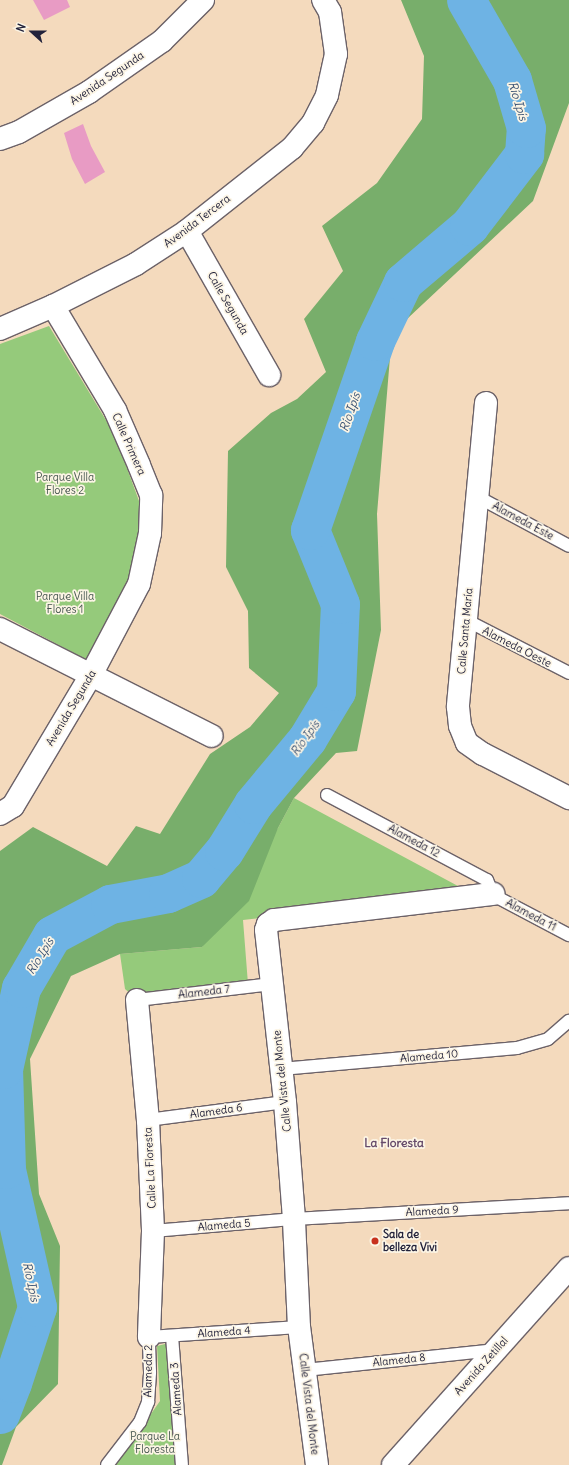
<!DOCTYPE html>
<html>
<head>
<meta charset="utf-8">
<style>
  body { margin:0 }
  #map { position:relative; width:569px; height:1465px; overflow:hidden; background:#f4dabd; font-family:Delius,sans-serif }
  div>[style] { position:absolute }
  .green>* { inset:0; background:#95ca7b }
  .forest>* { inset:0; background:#78ae6b }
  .river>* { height:39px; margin:-19.5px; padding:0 19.5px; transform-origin:19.5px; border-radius:19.5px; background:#6eb3e4 }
  .building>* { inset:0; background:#e89bc4 }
  .roads { filter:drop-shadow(1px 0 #6c6268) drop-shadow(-1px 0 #6c6268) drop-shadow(0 1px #6c6268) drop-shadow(0 -1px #6c6268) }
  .service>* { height:12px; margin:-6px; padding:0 6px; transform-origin:6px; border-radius:6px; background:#fff }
  .minor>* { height:22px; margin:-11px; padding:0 11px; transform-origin:11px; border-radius:11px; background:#fff }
  .dots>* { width:11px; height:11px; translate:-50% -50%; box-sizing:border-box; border:2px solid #fcf5e5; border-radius:50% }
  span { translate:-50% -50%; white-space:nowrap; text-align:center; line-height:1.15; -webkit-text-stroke:3.5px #fcf5e5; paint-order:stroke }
  .street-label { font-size:11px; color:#22223b }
  .park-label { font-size:11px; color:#44544e }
  .poi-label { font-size:11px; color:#22223b; font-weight:700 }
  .left { translate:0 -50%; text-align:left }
  .water-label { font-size:12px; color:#3d5576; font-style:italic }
  .neighbourhood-label { font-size:12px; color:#674c6b; font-weight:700 }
  .north { position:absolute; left:12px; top:12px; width:40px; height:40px; -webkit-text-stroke:3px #fcf5e5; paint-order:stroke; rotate:291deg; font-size:11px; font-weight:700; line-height:16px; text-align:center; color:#22223b }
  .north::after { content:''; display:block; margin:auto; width:14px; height:18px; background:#22223b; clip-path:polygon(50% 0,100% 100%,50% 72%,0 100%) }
</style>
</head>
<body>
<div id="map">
  <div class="green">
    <i style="clip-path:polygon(49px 326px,115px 435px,139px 501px,142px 536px,129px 577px,124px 590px,87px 660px,0 614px,0 344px)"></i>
    <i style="clip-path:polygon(294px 798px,471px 893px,243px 920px,248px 984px,133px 996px,125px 989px,120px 954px,202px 947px,278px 828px)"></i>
    <i style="clip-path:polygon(169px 1343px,178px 1465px,115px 1465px,160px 1401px,157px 1346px)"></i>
  </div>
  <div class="forest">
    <i style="clip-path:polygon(401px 0,569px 0,569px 103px,533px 201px,392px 333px,377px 514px,381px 630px,357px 751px,336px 753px,294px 798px,278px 828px,249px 901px,202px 947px,120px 954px,71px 976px,30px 1059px,39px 1194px,60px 1246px,58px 1384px,16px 1427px,2px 1465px,0 1465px,0 851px,33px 827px,107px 866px,136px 826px,160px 834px,210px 754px,250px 727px,279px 693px,249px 668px,248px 611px,226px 567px,228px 451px,271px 413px,297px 399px,326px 372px,304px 319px,343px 271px,322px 226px,377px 183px,422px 119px,424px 56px)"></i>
  </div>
  <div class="river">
    <i style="left:0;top:1414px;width:33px;rotate:-69deg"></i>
    <i style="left:12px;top:1383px;width:80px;rotate:-71.8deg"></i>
    <i style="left:37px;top:1307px;width:141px;rotate:-102.7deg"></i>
    <i style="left:6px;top:1169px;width:100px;rotate:-91.7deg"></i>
    <i style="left:3px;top:1069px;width:83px;rotate:-77.5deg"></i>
    <i style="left:21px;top:988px;width:61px;rotate:-59.7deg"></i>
    <i style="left:52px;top:935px;width:66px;rotate:-28.1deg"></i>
    <i style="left:110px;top:904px;width:59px;rotate:-10.7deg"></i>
    <i style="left:168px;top:893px;width:36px;rotate:-24deg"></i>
    <i style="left:201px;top:878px;width:35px;rotate:-50deg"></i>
    <i style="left:224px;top:851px;width:55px;rotate:-58.3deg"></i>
    <i style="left:253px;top:804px;width:85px;rotate:-50.3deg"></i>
    <i style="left:307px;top:739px;width:56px;rotate:-58.9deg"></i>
    <i style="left:336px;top:691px;width:87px;rotate:-87.4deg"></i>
    <i style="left:340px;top:604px;width:80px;rotate:-112.1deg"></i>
    <i style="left:310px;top:530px;width:200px;rotate:-71deg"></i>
    <i style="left:375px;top:341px;width:65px;rotate:-64.6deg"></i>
    <i style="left:403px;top:282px;width:87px;rotate:-40.3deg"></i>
    <i style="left:469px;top:226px;width:91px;rotate:-52.6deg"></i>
    <i style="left:524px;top:154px;width:26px;rotate:-86deg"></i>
    <i style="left:526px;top:128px;width:50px;rotate:-106.3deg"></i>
    <i style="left:512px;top:80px;width:92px;rotate:-119.9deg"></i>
  </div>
  <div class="building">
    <i style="clip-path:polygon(33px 0,67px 0,70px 7px,44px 20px)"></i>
    <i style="clip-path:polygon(83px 124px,91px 146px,105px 172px,85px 184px,72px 159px,64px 133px)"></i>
  </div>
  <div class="roads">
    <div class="service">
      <i style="left:478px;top:497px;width:103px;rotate:28.3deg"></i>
      <i style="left:466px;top:620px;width:116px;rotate:27.2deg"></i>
      <i style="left:327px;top:795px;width:181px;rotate:28deg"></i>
      <i style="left:487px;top:880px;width:16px;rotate:68deg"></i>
      <i style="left:493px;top:895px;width:86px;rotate:27.8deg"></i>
      <i style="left:137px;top:1000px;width:136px;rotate:-6.8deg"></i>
      <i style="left:281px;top:1069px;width:237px;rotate:-5.1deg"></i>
      <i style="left:517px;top:1048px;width:32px;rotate:-16deg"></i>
      <i style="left:548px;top:1039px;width:28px;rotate:-41deg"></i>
      <i style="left:148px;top:1120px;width:138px;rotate:-7.5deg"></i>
      <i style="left:153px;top:1231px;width:142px;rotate:-4.9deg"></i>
      <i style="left:294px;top:1219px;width:275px;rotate:-3.3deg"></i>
      <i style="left:172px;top:1336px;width:129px;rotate:85.6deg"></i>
      <i style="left:305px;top:1370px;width:190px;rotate:-6deg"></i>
      <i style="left:107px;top:1465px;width:54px;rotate:-52.5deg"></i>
      <i style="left:140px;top:1422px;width:22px;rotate:-68deg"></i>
      <i style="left:148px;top:1402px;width:30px;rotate:-86deg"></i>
      <i style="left:150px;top:1372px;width:35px;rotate:-92deg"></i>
      <i style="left:149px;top:1337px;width:150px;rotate:-3.8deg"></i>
    </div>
    <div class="minor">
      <i style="left:0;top:139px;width:20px;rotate:-20deg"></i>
      <i style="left:19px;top:132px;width:81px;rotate:-29.7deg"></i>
      <i style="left:89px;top:92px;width:89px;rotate:-34.9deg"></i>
      <i style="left:162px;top:41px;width:58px;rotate:-45deg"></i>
      <i style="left:187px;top:231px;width:166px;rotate:60.3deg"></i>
      <i style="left:0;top:329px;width:58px;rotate:-23.5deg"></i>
      <i style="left:53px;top:306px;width:93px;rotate:-26.8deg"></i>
      <i style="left:136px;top:264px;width:61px;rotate:-32.9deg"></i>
      <i style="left:187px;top:231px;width:134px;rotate:-38.3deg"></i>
      <i style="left:292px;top:148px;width:33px;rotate:-50deg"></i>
      <i style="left:313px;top:123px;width:31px;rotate:-63deg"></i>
      <i style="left:327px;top:95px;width:42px;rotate:-77.6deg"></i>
      <i style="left:336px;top:54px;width:42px;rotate:-98.1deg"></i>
      <i style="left:330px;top:12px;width:14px;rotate:-120deg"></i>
      <i style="left:486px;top:403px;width:305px;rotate:95.3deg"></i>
      <i style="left:458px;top:707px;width:19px;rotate:84deg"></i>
      <i style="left:460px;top:726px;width:18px;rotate:68deg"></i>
      <i style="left:467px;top:743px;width:19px;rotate:35deg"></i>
      <i style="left:483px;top:754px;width:97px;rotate:27.1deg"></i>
      <i style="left:0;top:629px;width:237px;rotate:26.8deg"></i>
      <i style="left:0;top:814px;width:15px;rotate:-32deg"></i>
      <i style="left:13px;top:806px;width:152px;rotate:-59.2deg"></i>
      <i style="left:91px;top:675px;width:103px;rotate:-62.2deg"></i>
      <i style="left:139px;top:584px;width:52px;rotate:-77.8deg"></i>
      <i style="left:150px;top:533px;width:38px;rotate:-88deg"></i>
      <i style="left:151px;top:495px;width:32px;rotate:-112deg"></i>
      <i style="left:139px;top:465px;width:60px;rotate:-113.6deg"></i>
      <i style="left:115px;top:410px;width:121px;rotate:-120.8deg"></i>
      <i style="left:137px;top:1000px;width:121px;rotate:84.8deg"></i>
      <i style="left:148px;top:1120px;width:111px;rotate:87.4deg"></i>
      <i style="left:153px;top:1231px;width:106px;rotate:92.2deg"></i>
      <i style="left:317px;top:1465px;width:139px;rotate:-97.4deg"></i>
      <i style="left:299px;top:1327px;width:108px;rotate:-92.7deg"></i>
      <i style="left:294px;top:1219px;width:117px;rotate:-94.4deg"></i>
      <i style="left:285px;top:1102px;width:173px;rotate:-96.3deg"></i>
      <i style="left:266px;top:930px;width:6px;rotate:-72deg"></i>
      <i style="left:268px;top:924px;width:7px;rotate:-34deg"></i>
      <i style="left:274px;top:920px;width:221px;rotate:-6.8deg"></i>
      <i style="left:393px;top:1465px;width:264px;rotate:-48.2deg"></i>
    </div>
  </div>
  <div class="dots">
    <i style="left:375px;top:1241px;background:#c8321e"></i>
  </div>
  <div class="street-label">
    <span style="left:107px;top:78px;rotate:-34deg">Avenida Segunda</span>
    <span style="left:197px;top:221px;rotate:-37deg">Avenida Tercera</span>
    <span style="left:228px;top:303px;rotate:60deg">Calle Segunda</span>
    <span style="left:129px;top:444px;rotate:66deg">Calle Primera</span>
    <span style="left:523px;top:521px;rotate:28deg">Alameda Este</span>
    <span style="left:465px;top:631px;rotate:-85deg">Calle Santa María</span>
    <span style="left:517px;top:647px;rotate:27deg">Alameda Oeste</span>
    <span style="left:71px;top:708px;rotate:-59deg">Avenida Segunda</span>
    <span style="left:414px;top:841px;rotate:28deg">Alameda 12</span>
    <span style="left:531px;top:915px;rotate:28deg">Alameda 11</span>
    <span style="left:204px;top:992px;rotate:-7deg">Alameda 7</span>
    <span style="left:429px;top:1056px;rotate:-5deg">Alameda 10</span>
    <span style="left:282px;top:1081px;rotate:-96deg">Calle Vista del Monte</span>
    <span style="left:216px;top:1111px;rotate:-8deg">Alameda 6</span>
    <span style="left:150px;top:1168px;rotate:-93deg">Calle La Floresta</span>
    <span style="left:432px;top:1211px;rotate:-3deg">Alameda 9</span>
    <span style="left:224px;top:1225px;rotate:-5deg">Alameda 5</span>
    <span style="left:224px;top:1332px;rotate:-4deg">Alameda 4</span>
    <span style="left:399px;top:1360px;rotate:-6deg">Alameda 8</span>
    <span style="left:481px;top:1366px;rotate:-48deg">Avenida Zetillal</span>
    <span style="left:148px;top:1371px;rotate:-89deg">Alameda 2</span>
    <span style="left:176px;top:1389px;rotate:-94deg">Alameda 3</span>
    <span style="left:309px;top:1404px;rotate:83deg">Calle Vista del Monte</span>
  </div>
  <div class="park-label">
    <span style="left:65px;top:484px">Parque Villa<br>Flores 2</span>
    <span style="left:65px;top:603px">Parque Villa<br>Flores 1</span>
    <span style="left:155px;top:1443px">Parque La<br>Floresta</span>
  </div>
  <div class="poi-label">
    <span class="left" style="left:383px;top:1241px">Sala de<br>belleza Vivi</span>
  </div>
  <div class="water-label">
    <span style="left:518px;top:101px;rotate:73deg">Río Ipís</span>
    <span style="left:350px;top:412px;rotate:-71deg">Río Ipís</span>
    <span style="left:305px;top:738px;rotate:-54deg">Río Ipís</span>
    <span style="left:40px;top:956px;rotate:-58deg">Río Ipís</span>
    <span style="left:31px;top:1282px;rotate:78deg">Río Ipís</span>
  </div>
  <div class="neighbourhood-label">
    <span style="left:394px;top:1143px">La Floresta</span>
  </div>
  <div class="north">N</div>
</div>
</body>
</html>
